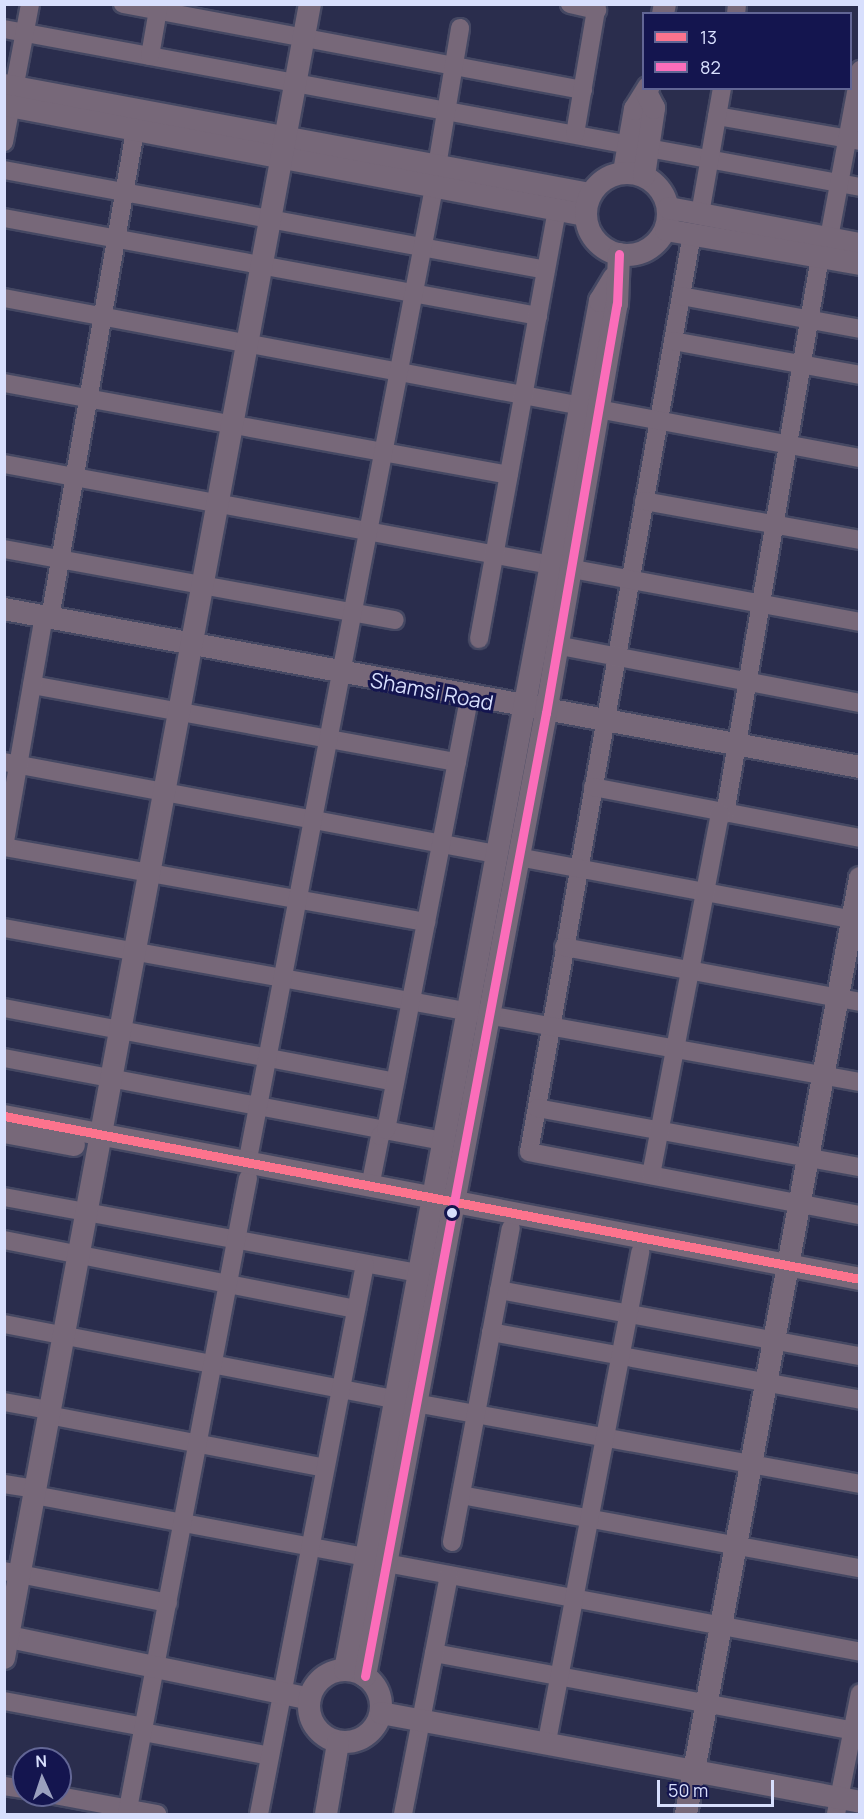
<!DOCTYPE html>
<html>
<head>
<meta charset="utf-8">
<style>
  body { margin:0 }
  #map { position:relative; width:864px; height:1819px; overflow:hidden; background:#2a2d4d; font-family:Manrope,sans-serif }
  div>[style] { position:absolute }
  .roads { filter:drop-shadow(2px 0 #454863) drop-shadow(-2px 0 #454863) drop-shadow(0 2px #454863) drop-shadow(0 -2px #454863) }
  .minor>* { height:18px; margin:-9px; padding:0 9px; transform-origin:9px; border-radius:9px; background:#776879 }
  .tertiary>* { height:22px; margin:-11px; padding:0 11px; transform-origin:11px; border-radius:11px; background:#776879 }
  .tertiary>.ring { margin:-11px; padding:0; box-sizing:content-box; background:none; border:22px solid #776879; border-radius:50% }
  .bus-1>* { height:9px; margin:-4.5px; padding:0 4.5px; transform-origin:4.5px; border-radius:4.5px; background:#fc738d }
  .bus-2>* { height:9px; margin:-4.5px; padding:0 4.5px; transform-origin:4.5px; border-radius:4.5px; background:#fb6dba }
  .dots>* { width:16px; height:16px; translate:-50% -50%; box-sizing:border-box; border:3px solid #14154f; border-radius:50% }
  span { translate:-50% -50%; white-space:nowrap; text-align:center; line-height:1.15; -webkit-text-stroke:6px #14154f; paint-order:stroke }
  .street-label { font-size:21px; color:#d8dffd }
  .frame { position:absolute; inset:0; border:6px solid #d8dffd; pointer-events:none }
  .legend { position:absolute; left:642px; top:12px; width:210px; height:78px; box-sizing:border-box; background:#14154f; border:2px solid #626695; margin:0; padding:8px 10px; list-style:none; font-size:18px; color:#d8dffd }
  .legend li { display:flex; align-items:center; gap:12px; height:30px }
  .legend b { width:30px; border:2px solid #626695 }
  .north { position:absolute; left:12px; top:1747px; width:60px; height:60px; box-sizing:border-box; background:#14154f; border:2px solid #626695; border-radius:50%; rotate:357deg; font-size:16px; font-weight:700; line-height:24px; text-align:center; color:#d8dffd }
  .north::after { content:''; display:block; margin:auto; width:21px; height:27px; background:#9ba1bf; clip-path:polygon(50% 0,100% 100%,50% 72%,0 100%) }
  .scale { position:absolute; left:657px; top:1780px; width:117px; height:27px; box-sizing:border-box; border:3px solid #d8dffd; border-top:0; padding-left:8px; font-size:18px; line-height:21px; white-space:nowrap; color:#d8dffd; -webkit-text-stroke:4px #14154f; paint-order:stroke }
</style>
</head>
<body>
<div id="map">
  <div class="roads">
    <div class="minor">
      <i style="left:123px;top:4px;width:468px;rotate:10.6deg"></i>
      <i style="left:570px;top:4px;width:28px;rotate:13deg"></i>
      <i style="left:736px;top:14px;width:10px;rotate:-84deg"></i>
      <i style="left:4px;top:29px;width:637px;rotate:10.5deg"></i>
      <i style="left:150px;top:56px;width:53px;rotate:-80.2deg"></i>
      <i style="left:717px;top:116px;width:145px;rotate:9.9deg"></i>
      <i style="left:575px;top:134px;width:132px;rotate:-80.4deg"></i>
      <i style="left:4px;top:142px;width:140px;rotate:-79.3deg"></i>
      <i style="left:648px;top:148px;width:216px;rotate:10.4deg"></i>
      <i style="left:437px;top:166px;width:140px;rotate:-80.5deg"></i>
      <i style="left:4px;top:170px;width:551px;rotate:10.45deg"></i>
      <i style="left:700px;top:214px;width:128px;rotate:-80.1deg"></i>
      <i style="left:4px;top:218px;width:543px;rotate:10.4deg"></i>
      <i style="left:692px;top:234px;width:932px;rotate:100.07deg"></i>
      <i style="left:529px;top:1152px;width:337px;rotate:10.8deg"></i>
      <i style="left:829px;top:238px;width:171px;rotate:-79.5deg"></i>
      <i style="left:681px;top:296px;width:182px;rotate:10.4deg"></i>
      <i style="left:4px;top:298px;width:871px;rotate:10.59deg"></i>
      <i style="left:673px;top:341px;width:190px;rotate:10.3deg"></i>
      <i style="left:4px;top:383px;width:513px;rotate:10.32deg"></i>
      <i style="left:4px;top:464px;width:870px;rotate:10.46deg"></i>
      <i style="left:644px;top:501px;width:219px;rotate:10.2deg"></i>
      <i style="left:4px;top:549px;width:397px;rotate:10.3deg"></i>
      <i style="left:50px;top:618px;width:495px;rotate:-80.1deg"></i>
      <i style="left:479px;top:639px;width:437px;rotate:-79.7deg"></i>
      <i style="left:556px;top:645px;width:309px;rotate:10.8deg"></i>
      <i style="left:32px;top:685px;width:432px;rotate:10.3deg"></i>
      <i style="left:4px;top:762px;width:501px;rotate:10.59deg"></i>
      <i style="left:593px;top:787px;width:272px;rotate:10.8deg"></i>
      <i style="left:725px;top:814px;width:565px;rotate:-80.32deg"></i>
      <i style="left:4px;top:847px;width:429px;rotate:10.1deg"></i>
      <i style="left:4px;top:847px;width:234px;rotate:-80.2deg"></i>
      <i style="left:518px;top:857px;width:348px;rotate:10.6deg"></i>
      <i style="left:4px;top:928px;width:870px;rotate:10.2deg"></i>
      <i style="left:564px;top:947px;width:301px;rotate:10.5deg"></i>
      <i style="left:4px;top:1008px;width:398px;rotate:10.7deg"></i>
      <i style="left:4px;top:1058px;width:446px;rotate:10.7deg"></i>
      <i style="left:537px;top:1108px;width:328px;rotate:10.4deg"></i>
      <i style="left:247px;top:1164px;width:995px;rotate:-79.16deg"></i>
      <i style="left:651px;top:1175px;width:369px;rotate:-79.2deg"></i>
      <i style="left:370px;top:1187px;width:52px;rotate:-78.9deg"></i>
      <i style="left:380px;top:1136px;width:8px;rotate:-45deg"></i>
      <i style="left:386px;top:1130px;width:440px;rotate:-79.1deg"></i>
      <i style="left:4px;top:1197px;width:421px;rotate:10.4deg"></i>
      <i style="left:4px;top:1240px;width:359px;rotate:11.1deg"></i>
      <i style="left:499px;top:1290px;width:367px;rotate:10.4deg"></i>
      <i style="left:4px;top:1324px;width:397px;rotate:10.9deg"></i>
      <i style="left:491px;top:1332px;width:375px;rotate:10.4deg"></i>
      <i style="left:4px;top:1402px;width:46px;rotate:10.1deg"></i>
      <i style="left:415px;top:1403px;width:452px;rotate:10.3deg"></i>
      <i style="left:48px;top:1415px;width:282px;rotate:10.8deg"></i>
      <i style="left:4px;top:1484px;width:31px;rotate:9deg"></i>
      <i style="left:34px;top:1495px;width:337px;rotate:10.6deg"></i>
      <i style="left:461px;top:1495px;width:406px;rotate:10.4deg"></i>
      <i style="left:452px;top:1542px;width:319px;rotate:-79.4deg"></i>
      <i style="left:386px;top:1563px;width:482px;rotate:10.6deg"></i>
      <i style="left:4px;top:1571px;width:167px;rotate:11deg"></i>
      <i style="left:434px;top:1653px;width:433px;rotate:10.5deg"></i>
      <i style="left:4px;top:1701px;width:142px;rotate:10.5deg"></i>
      <i style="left:143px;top:1732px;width:129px;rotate:10.7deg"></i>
      <i style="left:547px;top:1741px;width:498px;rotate:-79.2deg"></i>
      <i style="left:4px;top:1786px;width:20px;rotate:9deg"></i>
      <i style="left:54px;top:1795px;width:105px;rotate:10.5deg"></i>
      <i style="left:127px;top:1814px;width:647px;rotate:-79.23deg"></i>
      <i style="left:259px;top:1814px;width:560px;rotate:-79.09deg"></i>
      <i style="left:403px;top:1814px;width:243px;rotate:-79.1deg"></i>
      <i style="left:836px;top:1814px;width:123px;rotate:-78.8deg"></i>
    </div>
    <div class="tertiary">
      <i style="left:663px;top:14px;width:10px;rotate:-79deg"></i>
      <i style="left:4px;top:85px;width:596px;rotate:10.54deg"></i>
      <i style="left:4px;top:105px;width:591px;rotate:10.72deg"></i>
      <i style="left:624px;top:172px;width:64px;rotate:-80.1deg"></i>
      <i style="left:635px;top:109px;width:25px;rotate:-58deg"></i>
      <i class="ring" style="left:586px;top:173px;width:60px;height:60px"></i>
      <i style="left:644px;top:176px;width:69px;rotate:-81.6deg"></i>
      <i style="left:654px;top:108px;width:16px;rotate:-117deg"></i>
      <i style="left:669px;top:208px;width:194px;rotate:10.7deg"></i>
      <i style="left:666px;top:230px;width:197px;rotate:9.9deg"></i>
      <i style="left:4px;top:609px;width:870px;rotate:10.46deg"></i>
      <i style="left:4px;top:1116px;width:871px;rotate:10.78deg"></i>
      <i style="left:4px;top:1132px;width:71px;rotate:10.5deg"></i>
      <i style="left:4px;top:1636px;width:312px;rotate:11.6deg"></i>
      <i style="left:4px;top:1658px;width:1682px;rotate:-79.52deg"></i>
      <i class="ring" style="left:309px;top:1670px;width:50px;height:50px"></i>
      <i style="left:345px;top:1670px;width:1393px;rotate:-79.45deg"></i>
      <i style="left:600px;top:301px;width:27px;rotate:-59deg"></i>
      <i style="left:365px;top:1676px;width:980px;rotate:-79.36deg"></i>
      <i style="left:546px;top:713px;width:415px;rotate:-80.2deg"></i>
      <i style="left:617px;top:304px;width:50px;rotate:-87.7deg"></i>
      <i style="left:381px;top:1713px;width:487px;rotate:10.5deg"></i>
      <i style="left:326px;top:1814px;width:72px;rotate:-80.4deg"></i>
      <i style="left:686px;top:1814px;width:952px;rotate:-79.47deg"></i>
    </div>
  </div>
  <div class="bus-1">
    <i style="left:4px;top:1116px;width:871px;rotate:10.78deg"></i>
  </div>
  <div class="bus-2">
    <i style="left:365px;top:1676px;width:980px;rotate:-79.36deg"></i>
    <i style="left:546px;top:713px;width:415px;rotate:-80.2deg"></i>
    <i style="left:617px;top:304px;width:50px;rotate:-87.7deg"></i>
  </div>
  <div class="dots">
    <i style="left:452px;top:1213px;background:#d8dffd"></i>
  </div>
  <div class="street-label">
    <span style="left:432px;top:691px;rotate:11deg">Shamsi Road</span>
  </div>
  <div class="frame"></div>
  <ul class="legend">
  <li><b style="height:8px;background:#fc738d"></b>13</li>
  <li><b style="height:8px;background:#fb6dba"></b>82</li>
  </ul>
  <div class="north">N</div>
  <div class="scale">50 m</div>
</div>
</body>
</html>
